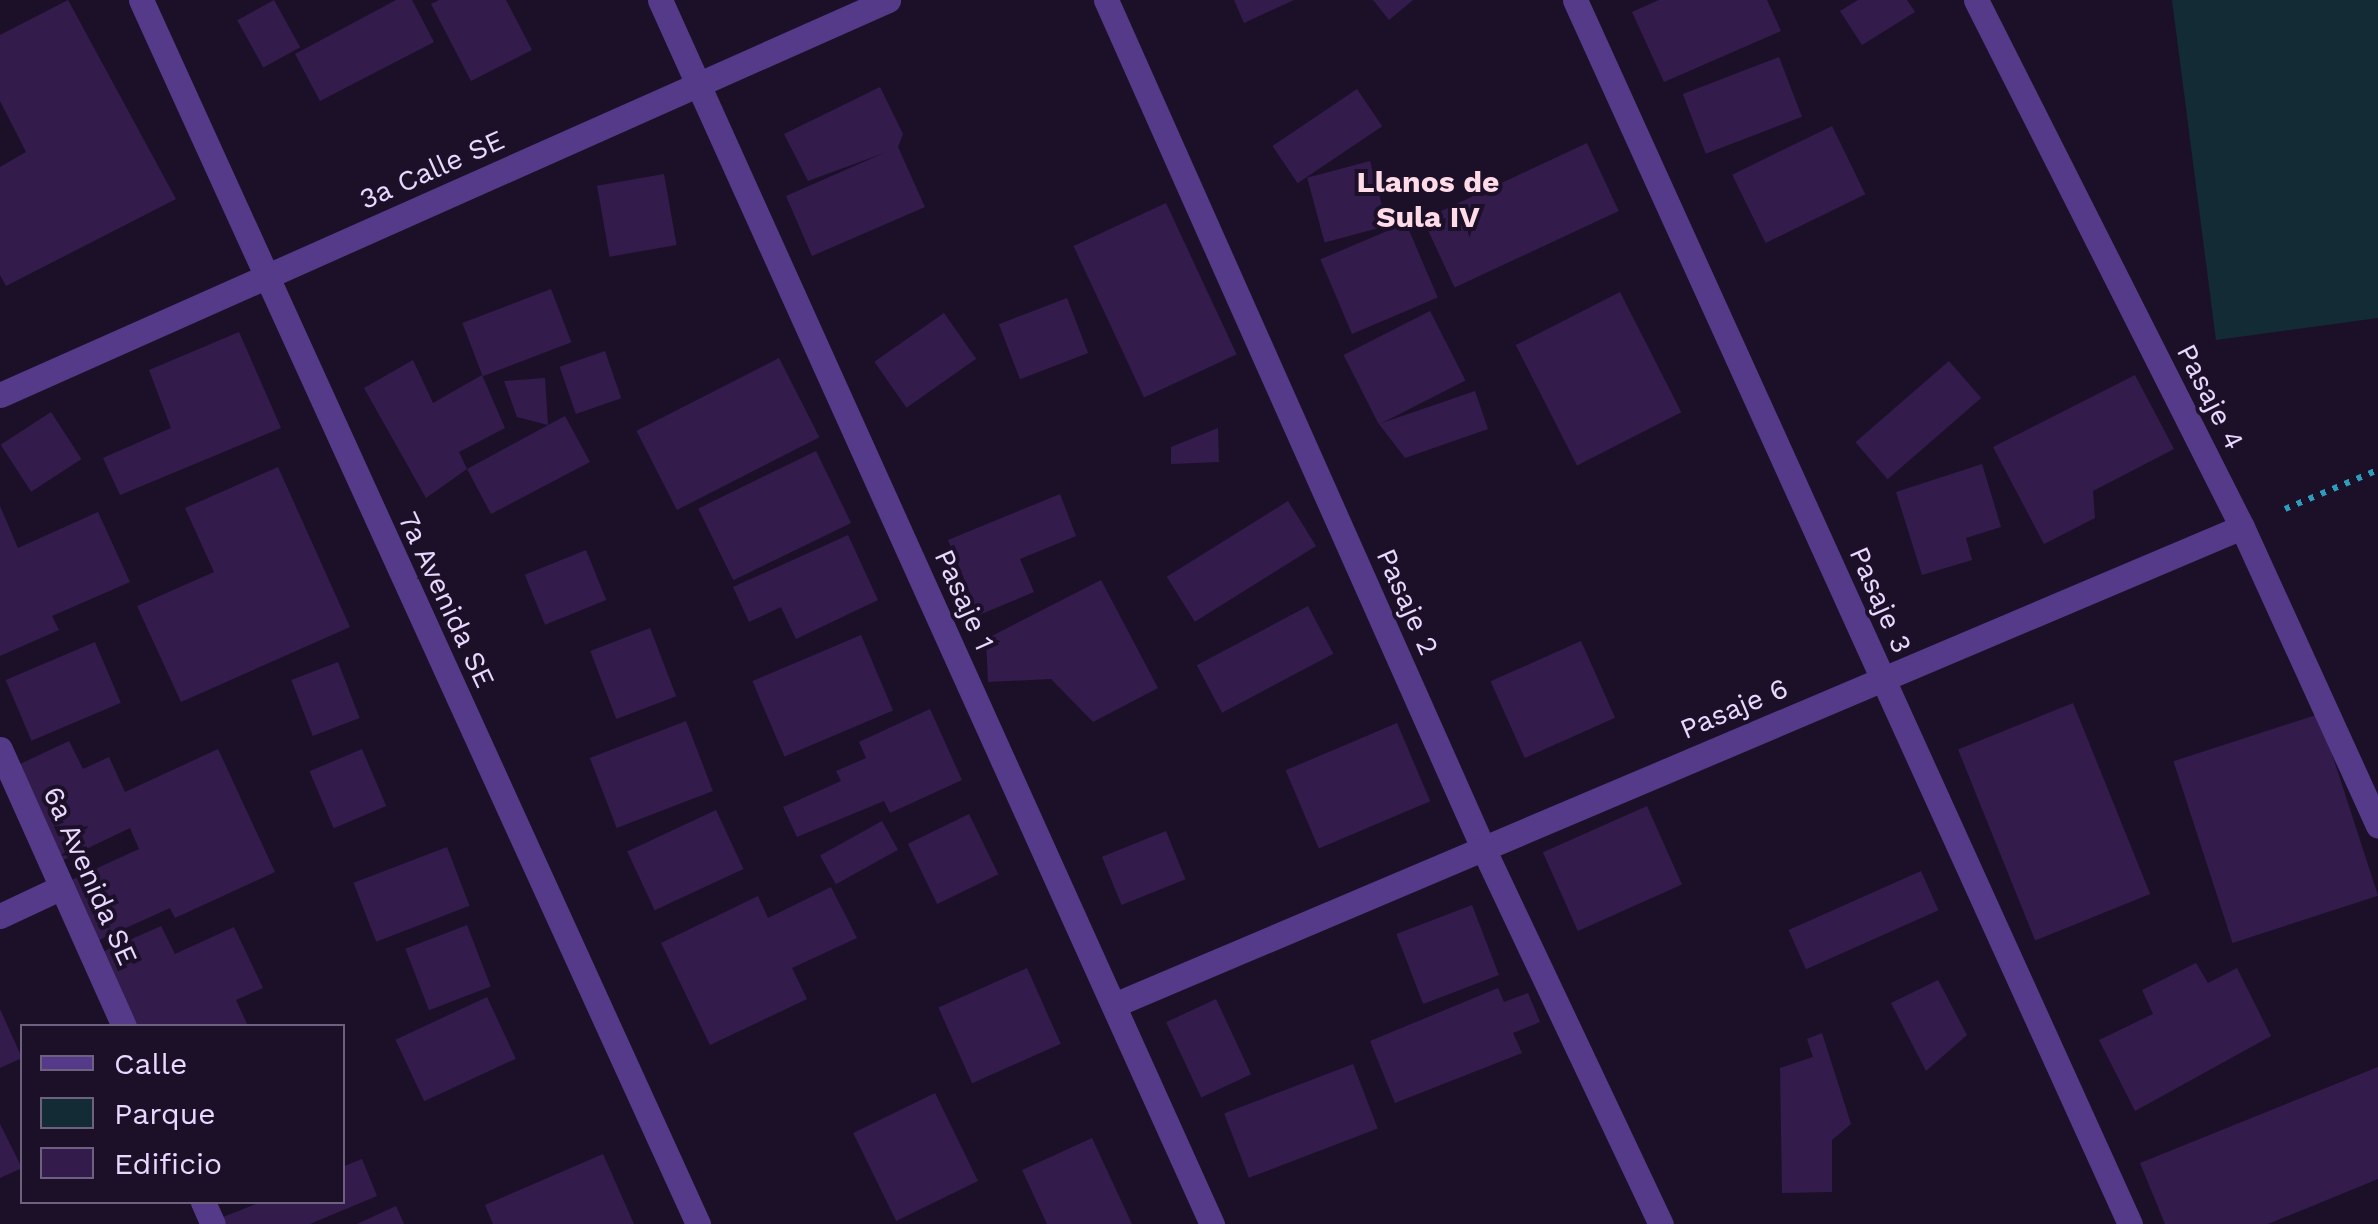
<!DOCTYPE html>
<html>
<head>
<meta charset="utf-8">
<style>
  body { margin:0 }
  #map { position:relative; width:2378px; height:1224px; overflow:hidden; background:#1c1029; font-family:"Work Sans",sans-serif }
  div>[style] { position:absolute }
  .green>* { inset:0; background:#132b34 }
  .building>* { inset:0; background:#331b4b; transform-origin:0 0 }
  .path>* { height:6px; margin-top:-3px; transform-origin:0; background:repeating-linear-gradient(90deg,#2d9dbe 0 5px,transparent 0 13px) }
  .lane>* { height:25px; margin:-12.5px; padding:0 12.5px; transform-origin:12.5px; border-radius:12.5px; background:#543a89 }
  .street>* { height:25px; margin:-12.5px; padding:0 12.5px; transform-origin:12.5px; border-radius:12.5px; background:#543a89 }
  span { translate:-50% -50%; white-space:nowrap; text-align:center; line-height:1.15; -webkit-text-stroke:8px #1c1029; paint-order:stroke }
  .street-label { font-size:28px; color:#e8d8ff }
  .neighbourhood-label { font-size:30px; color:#ffdae7; font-weight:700 }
  .legend { position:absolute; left:20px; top:1024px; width:325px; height:180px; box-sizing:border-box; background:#1c1029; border:2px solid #6e607f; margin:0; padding:12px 18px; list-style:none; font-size:30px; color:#e8d8ff }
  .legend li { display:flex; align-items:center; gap:20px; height:50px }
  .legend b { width:50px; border:2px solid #6e607f }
</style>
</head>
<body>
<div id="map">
  <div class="green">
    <i style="clip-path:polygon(2172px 0,2378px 0,2378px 318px,2216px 340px)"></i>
  </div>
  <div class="building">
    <i style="clip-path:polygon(68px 0,176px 199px,6px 286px,0 275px,0 167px,26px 152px,0 101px,0 35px)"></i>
    <i style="left:274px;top:0;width:54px;height:42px;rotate:61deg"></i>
    <i style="clip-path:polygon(396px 0,412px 0,434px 42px,320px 101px,295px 54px)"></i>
    <i style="clip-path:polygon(439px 0,506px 0,532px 50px,471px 81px,431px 4px)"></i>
    <i style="clip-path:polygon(1234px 0,1294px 0,1244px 23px)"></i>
    <i style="clip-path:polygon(1373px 0,1413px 0,1389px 20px)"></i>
    <i style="clip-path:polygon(1659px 0,1767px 0,1781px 31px,1664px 82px,1632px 12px)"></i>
    <i style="clip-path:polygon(1858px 0,1907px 0,1915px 12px,1862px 45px,1840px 11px)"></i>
    <i style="left:1779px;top:57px;width:64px;height:103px;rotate:69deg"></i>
    <i style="clip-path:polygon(880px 87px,903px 134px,898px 147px,925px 207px,812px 256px,786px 196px,884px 153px,808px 181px,784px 134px)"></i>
    <i style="left:1357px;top:89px;width:45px;height:102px;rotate:56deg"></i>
    <i style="left:1832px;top:126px;width:76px;height:111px;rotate:64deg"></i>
    <i style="left:1587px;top:143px;width:75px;height:181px;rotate:65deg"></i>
    <i style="left:1370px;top:161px;width:67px;height:65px;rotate:75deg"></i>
    <i style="left:664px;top:174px;width:72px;height:68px;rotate:80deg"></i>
    <i style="left:1166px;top:203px;width:167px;height:102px;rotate:65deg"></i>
    <i style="left:1406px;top:223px;width:81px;height:93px;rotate:67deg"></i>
    <i style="left:551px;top:289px;width:57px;height:95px;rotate:69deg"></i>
    <i style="left:1620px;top:292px;width:135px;height:117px;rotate:63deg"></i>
    <i style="left:1067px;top:298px;width:59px;height:73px;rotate:69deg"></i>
    <i style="left:1430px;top:311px;width:78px;height:97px;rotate:63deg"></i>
    <i style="left:944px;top:313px;width:56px;height:85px;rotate:55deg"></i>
    <i style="clip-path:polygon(239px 332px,281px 428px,120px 495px,103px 458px,171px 428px,149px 370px)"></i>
    <i style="left:605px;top:351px;width:50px;height:48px;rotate:71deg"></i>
    <i style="left:779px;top:358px;width:89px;height:160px;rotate:63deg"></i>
    <i style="clip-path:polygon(413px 360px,433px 403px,482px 375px,505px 428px,459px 452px,467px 469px,565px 416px,590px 462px,491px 514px,467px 469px,426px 498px,364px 388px)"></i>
    <i style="left:1949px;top:361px;width:49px;height:124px;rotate:49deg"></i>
    <i style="clip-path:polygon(2135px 375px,2174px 449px,2093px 491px,2095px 518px,2044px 544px,1993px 447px)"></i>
    <i style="clip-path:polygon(545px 378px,548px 425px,517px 417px,504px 381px)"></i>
    <i style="clip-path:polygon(1475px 391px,1488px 429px,1405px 458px,1379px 424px)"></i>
    <i style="left:51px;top:412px;width:56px;height:60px;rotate:57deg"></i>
    <i style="clip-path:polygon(1218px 428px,1219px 462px,1171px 464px,1171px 447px)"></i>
    <i style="left:816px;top:451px;width:80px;height:131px;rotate:64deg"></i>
    <i style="clip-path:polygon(1982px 464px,2001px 527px,1966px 538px,1972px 560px,1922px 575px,1896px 492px)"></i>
    <i style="clip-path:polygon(278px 467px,350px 627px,181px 702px,137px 606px,214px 572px,185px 508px)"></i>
    <i style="clip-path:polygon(1060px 494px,1076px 536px,1020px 559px,1034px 592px,979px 615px,948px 540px)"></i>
    <i style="left:1288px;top:501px;width:53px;height:143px;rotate:58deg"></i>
    <i style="clip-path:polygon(0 506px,18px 548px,98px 512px,130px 582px,52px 616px,59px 630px,0 656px)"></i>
    <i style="clip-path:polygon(848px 535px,878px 600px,796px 639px,781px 607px,749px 622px,733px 587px)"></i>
    <i style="left:586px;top:550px;width:54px;height:66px;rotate:68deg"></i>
    <i style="clip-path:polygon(1101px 580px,1158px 688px,1093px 722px,1051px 679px,988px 682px,986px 639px)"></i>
    <i style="left:1308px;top:606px;width:54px;height:126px;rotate:62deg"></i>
    <i style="left:650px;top:628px;width:73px;height:64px;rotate:69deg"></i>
    <i style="left:861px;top:635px;width:82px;height:118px;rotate:67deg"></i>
    <i style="left:1581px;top:641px;width:84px;height:99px;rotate:66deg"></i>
    <i style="left:95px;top:642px;width:66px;height:97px;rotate:67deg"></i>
    <i style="left:338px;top:662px;width:60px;height:50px;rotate:69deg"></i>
    <i style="left:2073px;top:703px;width:206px;height:124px;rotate:68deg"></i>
    <i style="clip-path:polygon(930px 709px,962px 780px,890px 813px,884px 801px,797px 837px,783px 807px,841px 781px,836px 771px,866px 758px,859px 742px)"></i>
    <i style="left:2319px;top:714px;width:191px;height:153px;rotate:72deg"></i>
    <i style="left:686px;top:721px;width:75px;height:103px;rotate:69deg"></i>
    <i style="left:1397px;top:723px;width:85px;height:121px;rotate:67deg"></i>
    <i style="clip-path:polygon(69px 741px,83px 769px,109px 757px,125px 792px,218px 749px,275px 872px,175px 918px,170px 908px,97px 941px,69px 881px,139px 849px,130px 828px,63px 860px,18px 765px)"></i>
    <i style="left:362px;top:749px;width:62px;height:57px;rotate:67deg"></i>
    <i style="left:1647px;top:806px;width:86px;height:114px;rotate:66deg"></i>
    <i style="left:716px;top:810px;width:65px;height:98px;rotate:65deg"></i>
    <i style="left:969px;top:814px;width:67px;height:68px;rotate:64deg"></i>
    <i style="left:882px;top:821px;width:33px;height:71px;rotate:61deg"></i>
    <i style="left:1166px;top:831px;width:52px;height:69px;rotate:68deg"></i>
    <i style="left:447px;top:847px;width:63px;height:100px;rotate:69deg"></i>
    <i style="left:1921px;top:871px;width:43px;height:145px;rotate:66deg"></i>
    <i style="clip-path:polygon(831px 887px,857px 938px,792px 968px,807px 999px,710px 1045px,661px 943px,758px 896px,768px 918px)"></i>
    <i style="left:1472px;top:905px;width:75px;height:81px;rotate:69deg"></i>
    <i style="left:467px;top:925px;width:66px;height:66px;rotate:69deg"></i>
    <i style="clip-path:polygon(161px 926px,175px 954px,234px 927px,263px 988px,236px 1000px,248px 1026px,132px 1026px,98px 954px)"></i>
    <i style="clip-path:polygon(2196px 963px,2208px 983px,2237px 968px,2271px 1036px,2135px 1111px,2099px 1040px,2153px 1014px,2142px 990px)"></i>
    <i style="left:1027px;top:968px;width:83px;height:97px;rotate:66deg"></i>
    <i style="clip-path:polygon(1938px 980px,1967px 1035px,1926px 1071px,1891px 1003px)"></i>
    <i style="clip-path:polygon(1498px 988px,1504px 1002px,1528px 993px,1540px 1022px,1513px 1033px,1522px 1053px,1395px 1103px,1370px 1041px)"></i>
    <i style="left:487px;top:997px;width:68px;height:101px;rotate:65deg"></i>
    <i style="left:1216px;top:999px;width:83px;height:55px;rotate:65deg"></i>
    <i style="clip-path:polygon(0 1009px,22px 1058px,0 1068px)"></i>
    <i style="clip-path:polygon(1822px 1033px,1851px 1124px,1832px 1140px,1832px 1192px,1782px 1193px,1780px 1068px,1813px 1057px,1807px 1039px)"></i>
    <i style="left:1353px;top:1064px;width:69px;height:138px;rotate:69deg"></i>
    <i style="clip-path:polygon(2378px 1067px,2378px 1179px,2268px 1224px,2165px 1224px,2140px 1163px)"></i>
    <i style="left:935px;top:1093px;width:98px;height:91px;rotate:64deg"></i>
    <i style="clip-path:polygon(0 1124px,22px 1168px,0 1178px)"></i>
    <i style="clip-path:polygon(1092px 1138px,1132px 1224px,1047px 1224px,1022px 1170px)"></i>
    <i style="clip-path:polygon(603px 1154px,634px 1224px,493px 1224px,485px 1205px)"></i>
    <i style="clip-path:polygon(362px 1159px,377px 1196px,310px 1224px,226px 1224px,223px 1217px,261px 1202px,342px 1202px,342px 1167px)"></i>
    <i style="clip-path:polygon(396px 1206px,404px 1224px,357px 1224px)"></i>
  </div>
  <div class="path">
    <i style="left:2285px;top:509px;width:101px;rotate:-22.8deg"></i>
  </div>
  <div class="lane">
    <i style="left:660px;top:0;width:1343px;rotate:65.73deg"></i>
    <i style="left:1106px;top:0;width:928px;rotate:66.03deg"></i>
    <i style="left:1483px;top:848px;width:416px;rotate:64.7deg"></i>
    <i style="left:1575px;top:0;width:1344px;rotate:65.61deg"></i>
    <i style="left:1976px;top:0;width:590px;rotate:63.22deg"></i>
    <i style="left:2242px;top:527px;width:328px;rotate:65.5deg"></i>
    <i style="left:1114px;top:1005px;width:1225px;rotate:-22.97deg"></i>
  </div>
  <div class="street">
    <i style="left:141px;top:0;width:1345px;rotate:65.53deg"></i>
    <i style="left:0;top:395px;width:972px;rotate:-23.98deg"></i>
    <i style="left:0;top:749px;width:303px;rotate:65.9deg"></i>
    <i style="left:0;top:916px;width:68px;rotate:-25.1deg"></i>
    <i style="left:203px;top:1202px;width:24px;rotate:66deg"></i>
  </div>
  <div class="street-label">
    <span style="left:432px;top:170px;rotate:-24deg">3a Calle SE</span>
    <span style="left:2210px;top:397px;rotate:63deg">Pasaje 4</span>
    <span style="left:446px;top:600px;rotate:65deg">7a Avenida SE</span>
    <span style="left:964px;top:600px;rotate:66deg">Pasaje 1</span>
    <span style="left:1880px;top:600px;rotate:66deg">Pasaje 3</span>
    <span style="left:1407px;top:602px;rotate:66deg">Pasaje 2</span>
    <span style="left:1734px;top:709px;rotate:-23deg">Pasaje 6</span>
    <span style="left:90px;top:876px;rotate:66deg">6a Avenida SE</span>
  </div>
  <div class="neighbourhood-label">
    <span style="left:1428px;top:199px">Llanos de<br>Sula IV</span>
  </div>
  <ul class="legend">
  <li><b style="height:12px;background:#543a89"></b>Calle</li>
  <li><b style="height:28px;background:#132b34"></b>Parque</li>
  <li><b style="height:28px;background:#331b4b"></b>Edificio</li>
  </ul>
</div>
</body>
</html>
